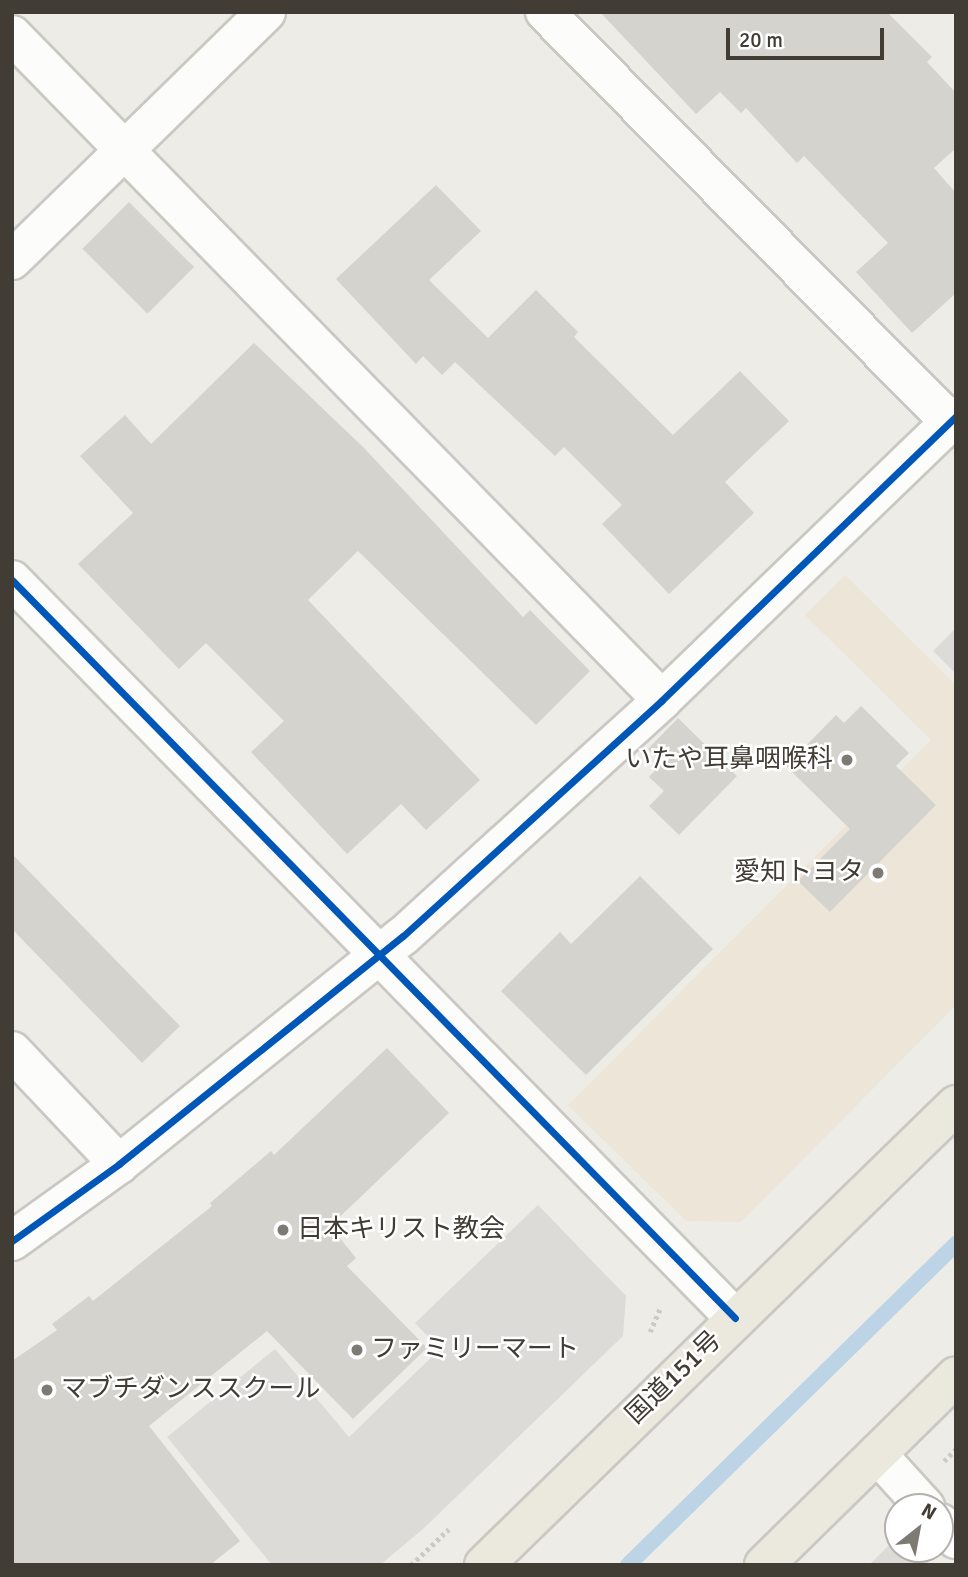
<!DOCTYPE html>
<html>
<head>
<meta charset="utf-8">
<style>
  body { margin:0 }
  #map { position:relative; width:968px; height:1577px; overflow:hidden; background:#edece7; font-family:Signika,"Noto Sans JP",sans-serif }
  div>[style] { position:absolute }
  .commercial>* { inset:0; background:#ece5d8 }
  .parking>* { inset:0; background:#dcdbd7 }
  .stream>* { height:16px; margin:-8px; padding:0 8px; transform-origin:8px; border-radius:8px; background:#bcd4e6 }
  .building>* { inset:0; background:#d5d3ce; transform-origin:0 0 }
  .path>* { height:4.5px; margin-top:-2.25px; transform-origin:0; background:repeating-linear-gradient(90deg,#cbcac6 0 3.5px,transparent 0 7px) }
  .roads { filter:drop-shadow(2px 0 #c9c8c3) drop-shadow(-2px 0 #c9c8c3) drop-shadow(0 2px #c9c8c3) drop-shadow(0 -2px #c9c8c3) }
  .minor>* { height:38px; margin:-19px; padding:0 19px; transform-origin:19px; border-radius:19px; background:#fcfcfb }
  .trunk>* { height:38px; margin:-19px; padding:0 19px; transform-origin:19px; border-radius:19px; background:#ebe8de }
  .cycleway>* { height:7px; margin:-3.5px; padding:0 3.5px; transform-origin:3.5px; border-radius:3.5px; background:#0057b8 }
  .dots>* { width:19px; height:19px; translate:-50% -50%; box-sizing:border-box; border:4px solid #fff; border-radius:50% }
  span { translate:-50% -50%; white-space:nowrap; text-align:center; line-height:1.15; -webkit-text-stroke:5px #fff; paint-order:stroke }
  .poi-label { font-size:26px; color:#413d35 }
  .right { translate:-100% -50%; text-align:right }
  .left { translate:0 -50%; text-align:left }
  .street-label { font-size:26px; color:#413d35 }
  .frame { position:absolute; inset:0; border:14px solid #413d35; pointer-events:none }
  .north { position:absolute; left:884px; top:1493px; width:70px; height:70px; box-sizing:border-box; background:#fff; border:2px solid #b3b1ae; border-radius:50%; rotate:31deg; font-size:19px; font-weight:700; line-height:28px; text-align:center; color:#413d35 }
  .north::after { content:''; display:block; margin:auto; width:24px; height:32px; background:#7d7a73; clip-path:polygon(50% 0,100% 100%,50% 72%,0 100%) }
  .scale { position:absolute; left:726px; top:28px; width:158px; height:32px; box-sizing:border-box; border:4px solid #413d35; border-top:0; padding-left:9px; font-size:21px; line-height:24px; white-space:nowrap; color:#413d35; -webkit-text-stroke:5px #fff; paint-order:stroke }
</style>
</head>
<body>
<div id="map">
  <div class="commercial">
    <i style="clip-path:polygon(845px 575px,956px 685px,956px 1005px,741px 1222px,686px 1221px,568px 1105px,931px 740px,805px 615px)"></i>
  </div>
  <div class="parking">
    <i style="clip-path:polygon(956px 628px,956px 674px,933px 651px)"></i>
    <i style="clip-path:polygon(538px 1205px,626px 1296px,623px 1336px,423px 1529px,380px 1565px,272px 1565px,167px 1437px,275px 1349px,349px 1437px,440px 1349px,415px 1323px)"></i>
    <i style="clip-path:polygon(898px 1536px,898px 1549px,915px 1549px,930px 1565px,869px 1565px)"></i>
  </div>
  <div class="stream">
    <i style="left:628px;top:1565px;width:459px;rotate:-44.4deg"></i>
  </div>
  <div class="building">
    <i style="clip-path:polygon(600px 12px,887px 12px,932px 57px,927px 62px,956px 93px,956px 148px,934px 168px,956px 193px,956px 293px,912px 333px,856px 272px,888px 243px,804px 156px,797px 163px,746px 108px,741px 113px,720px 92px,696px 114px)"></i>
    <i style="clip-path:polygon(436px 185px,481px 231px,429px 280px,488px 338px,536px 290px,578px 332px,574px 337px,673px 435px,740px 371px,789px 421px,725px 482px,754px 513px,669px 594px,602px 524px,622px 505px,564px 447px,555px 456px,455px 362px,442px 375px,423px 356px,416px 364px,336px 279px)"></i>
    <i style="left:129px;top:202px;width:92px;height:66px;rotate:45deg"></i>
    <i style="clip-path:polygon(254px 343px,363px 447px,523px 617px,530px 610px,590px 671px,536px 725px,358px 551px,308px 600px,480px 780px,426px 830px,401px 804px,347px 854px,251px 752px,284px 721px,206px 643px,179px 669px,78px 564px,133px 513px,80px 456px,125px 415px,151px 444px)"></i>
    <i style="clip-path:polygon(861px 706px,909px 753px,896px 766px,936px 805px,830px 912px,798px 881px,850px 829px,786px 766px,836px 715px,844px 723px)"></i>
    <i style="clip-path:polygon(678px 718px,737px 776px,679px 835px,649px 806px,664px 791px,649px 777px,662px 763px,648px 749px)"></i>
    <i style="clip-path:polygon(12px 854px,180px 1026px,142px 1063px,12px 929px)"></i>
    <i style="clip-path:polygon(640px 876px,713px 949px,586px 1075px,501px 991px,560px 932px,571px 944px)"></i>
    <i style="clip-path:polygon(387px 1048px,449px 1113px,330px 1226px,356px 1258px,347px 1266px,427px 1348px,353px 1419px,267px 1331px,149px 1426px,240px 1541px,210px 1565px,12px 1565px,12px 1361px,57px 1330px,52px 1324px,89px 1296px,93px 1301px,212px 1206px,210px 1203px,271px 1151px,274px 1155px)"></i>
  </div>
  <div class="path">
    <i style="left:650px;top:1332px;width:26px;rotate:-67deg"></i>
    <i style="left:944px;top:1461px;width:17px;rotate:-45deg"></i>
    <i style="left:411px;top:1565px;width:52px;rotate:-43.5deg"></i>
  </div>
  <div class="roads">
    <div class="minor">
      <i style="left:545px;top:12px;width:576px;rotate:45.35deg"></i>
      <i style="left:12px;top:35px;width:930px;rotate:45.65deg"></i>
      <i style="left:12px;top:260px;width:355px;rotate:-44.3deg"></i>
      <i style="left:12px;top:580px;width:1033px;rotate:45.59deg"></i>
      <i style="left:12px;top:1051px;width:156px;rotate:46.6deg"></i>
      <i style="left:12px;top:1241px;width:132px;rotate:-35.7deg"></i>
      <i style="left:119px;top:1164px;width:364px;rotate:-38.8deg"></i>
      <i style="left:403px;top:936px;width:350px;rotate:-42.3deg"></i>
      <i style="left:662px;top:700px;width:409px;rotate:-44deg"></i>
      <i style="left:877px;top:1454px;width:72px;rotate:47.8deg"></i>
      <i style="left:940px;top:1523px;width:23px;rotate:45deg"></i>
    </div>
    <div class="trunk">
      <i style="left:484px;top:1565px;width:659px;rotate:-44.26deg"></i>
      <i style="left:764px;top:1565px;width:269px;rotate:-44.5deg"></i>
    </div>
  </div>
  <div class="cycleway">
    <i style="left:12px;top:580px;width:1033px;rotate:45.59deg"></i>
    <i style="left:12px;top:1241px;width:132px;rotate:-35.7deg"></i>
    <i style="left:119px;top:1164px;width:364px;rotate:-38.8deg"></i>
    <i style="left:403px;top:936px;width:350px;rotate:-42.3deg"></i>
    <i style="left:662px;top:700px;width:409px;rotate:-44deg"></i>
  </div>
  <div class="dots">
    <i style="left:847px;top:760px;background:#7d7a73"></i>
    <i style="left:878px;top:873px;background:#7d7a73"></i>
    <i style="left:283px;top:1230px;background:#7d7a73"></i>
    <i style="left:357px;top:1350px;background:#7d7a73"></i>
    <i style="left:47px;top:1390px;background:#7d7a73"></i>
  </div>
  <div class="poi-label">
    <span class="right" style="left:833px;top:760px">いたや耳鼻咽喉科</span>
    <span class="right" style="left:864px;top:873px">愛知トヨタ</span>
    <span class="left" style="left:297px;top:1230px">日本キリスト教会</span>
    <span class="left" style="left:371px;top:1350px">ファミリーマート</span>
    <span class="left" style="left:61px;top:1390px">マブチダンススクール</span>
  </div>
  <div class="street-label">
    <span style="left:674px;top:1378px;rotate:-44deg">国道151号</span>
  </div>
  <div class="frame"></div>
  <div class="north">N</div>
  <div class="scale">20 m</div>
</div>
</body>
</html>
